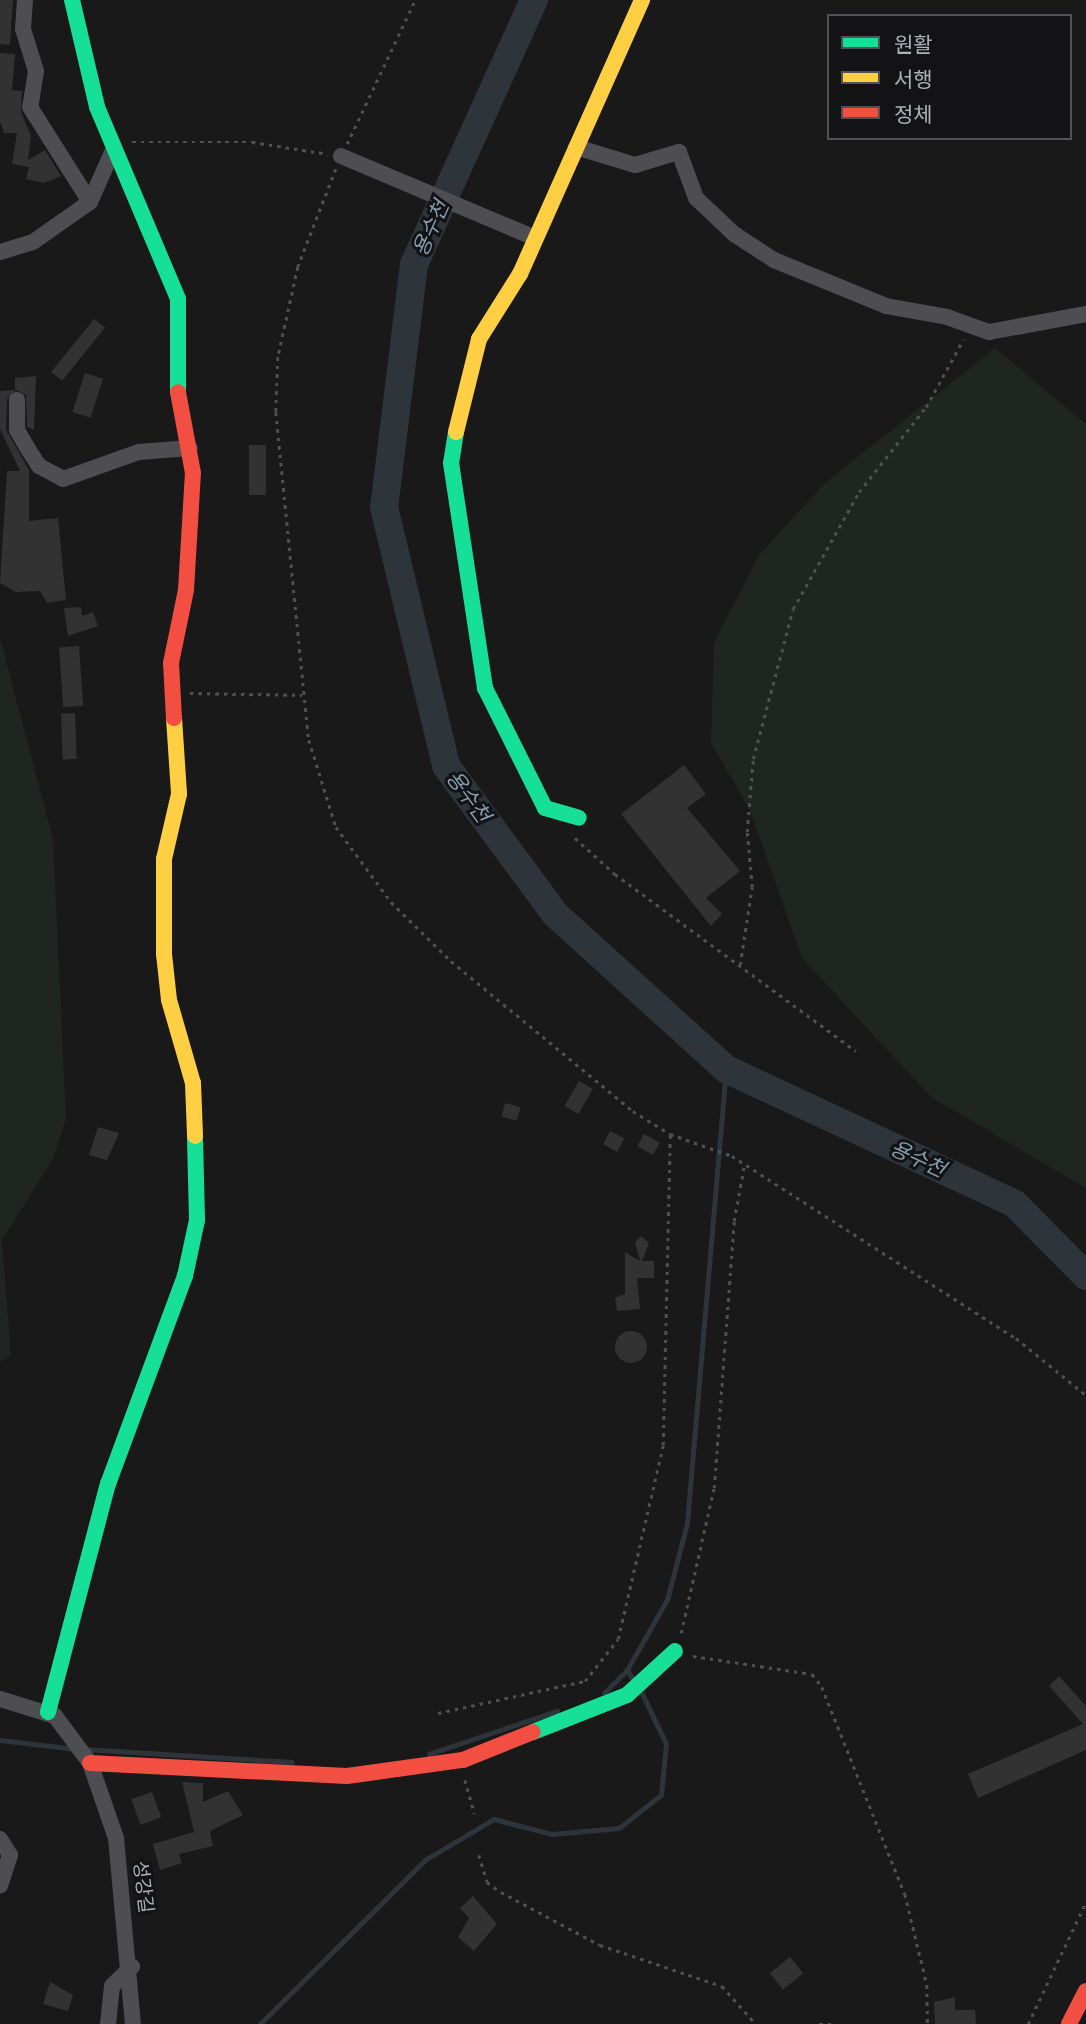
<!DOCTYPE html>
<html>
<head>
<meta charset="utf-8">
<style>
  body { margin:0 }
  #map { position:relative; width:1086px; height:2024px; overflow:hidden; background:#191919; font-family:Manrope,"Noto Sans KR",sans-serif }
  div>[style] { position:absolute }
  .green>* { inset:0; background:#1f2620 }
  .stream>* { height:4.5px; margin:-2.25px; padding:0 2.25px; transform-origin:2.25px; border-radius:2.25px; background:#2d343a }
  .river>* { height:28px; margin:-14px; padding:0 14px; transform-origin:14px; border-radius:14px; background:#2d343a }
  .building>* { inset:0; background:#323233; transform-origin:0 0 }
  .round { border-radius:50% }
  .path>* { height:2.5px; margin-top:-1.25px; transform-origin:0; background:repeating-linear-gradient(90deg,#4f5052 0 3.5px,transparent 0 8.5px) }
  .street>* { height:16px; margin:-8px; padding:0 8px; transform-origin:8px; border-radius:8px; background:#4e4e52 }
  .fast>* { height:16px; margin:-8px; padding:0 8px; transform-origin:8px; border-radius:8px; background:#16e098 }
  .slow>* { height:16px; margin:-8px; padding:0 8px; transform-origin:8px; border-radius:8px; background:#ffcf43 }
  .jam>* { height:16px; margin:-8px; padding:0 8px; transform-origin:8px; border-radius:8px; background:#f24e42 }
  span { translate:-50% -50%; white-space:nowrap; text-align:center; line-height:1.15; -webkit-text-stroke:6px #131315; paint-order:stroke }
  .street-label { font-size:19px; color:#acb0b8 }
  .water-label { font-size:21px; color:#869eb0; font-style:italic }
  .legend { position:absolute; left:827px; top:14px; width:245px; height:126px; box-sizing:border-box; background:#131315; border:2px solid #505256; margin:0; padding:9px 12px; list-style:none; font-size:21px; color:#acb0b8 }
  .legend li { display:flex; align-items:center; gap:14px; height:35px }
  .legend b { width:35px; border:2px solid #505256 }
</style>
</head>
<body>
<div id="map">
  <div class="green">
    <i style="clip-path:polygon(995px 348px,1086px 424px,1086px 1188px,931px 1097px,802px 958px,750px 810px,711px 743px,714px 642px,760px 554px,825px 483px)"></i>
    <i style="clip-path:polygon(0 638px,53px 839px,66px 1119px,53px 1159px,2px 1240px,11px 1356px,0 1362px)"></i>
  </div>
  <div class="stream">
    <i style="left:635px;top:1683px;width:15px;rotate:-122deg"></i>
    <i style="left:627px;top:1670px;width:81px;rotate:-60.3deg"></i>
    <i style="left:667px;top:1600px;width:80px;rotate:-75.4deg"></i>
    <i style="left:687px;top:1523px;width:456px;rotate:-85.1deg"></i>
    <i style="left:604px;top:1693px;width:33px;rotate:-45deg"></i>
    <i style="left:0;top:1740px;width:76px;rotate:6.8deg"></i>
    <i style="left:84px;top:1749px;width:208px;rotate:3.6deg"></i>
    <i style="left:429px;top:1754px;width:135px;rotate:-18.6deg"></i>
    <i style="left:260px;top:2024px;width:233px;rotate:-44.8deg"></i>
    <i style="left:425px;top:1860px;width:80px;rotate:-30.7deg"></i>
    <i style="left:494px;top:1819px;width:60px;rotate:14.5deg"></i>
    <i style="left:552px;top:1834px;width:67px;rotate:-5.1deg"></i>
    <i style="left:619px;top:1828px;width:53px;rotate:-38.2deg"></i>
    <i style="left:661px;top:1795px;width:51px;rotate:-84.4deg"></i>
    <i style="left:666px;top:1744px;width:55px;rotate:-115.6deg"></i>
  </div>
  <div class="river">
    <i style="left:534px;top:0;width:290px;rotate:114.4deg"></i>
    <i style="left:414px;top:264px;width:245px;rotate:97deg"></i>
    <i style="left:384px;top:507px;width:266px;rotate:76.5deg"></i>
    <i style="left:446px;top:766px;width:184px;rotate:53.6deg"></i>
    <i style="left:555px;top:914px;width:231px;rotate:42.2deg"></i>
    <i style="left:726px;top:1069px;width:319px;rotate:25deg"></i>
    <i style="left:1015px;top:1204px;width:101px;rotate:45.4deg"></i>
  </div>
  <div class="building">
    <i style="clip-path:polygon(0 0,13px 0,10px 45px,0 44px)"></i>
    <i style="clip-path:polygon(0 53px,15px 54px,12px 90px,22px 91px,21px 112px,31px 136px,28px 160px,45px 150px,61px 176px,44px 183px,26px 179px,29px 167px,12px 164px,17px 133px,4px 133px,0 121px)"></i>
    <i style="left:94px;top:319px;width:14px;height:68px;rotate:39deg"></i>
    <i style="left:85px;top:373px;width:19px;height:41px;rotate:18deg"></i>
    <i style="clip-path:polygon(36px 376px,34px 430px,27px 427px,26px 395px,16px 390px,7px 399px,6px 430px,29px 470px,29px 521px,58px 518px,66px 600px,47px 603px,40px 591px,16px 592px,0 583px,7px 471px,20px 471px,0 429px,0 391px,15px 390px,15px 378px)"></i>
    <i style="left:249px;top:445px;width:17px;height:50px"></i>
    <i style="clip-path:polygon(81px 607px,82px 616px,93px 612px,98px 626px,68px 636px,64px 608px)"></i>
    <i style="left:79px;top:646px;width:60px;height:20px;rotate:86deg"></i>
    <i style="left:75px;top:713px;width:46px;height:14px;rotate:88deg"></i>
    <i style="clip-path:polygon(684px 765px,706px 794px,687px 808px,740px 871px,706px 898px,722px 914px,711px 926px,621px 814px)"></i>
    <i style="left:579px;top:1081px;width:16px;height:29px;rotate:30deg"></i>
    <i style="left:505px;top:1103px;width:16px;height:14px;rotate:15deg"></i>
    <i style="clip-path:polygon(98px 1127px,119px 1133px,107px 1160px,89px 1155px)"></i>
    <i style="left:610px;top:1131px;width:16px;height:15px;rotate:27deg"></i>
    <i style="left:644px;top:1134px;width:18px;height:14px;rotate:29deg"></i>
    <i style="clip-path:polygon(641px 1236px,649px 1243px,642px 1261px,654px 1261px,654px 1278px,637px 1278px,640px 1309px,617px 1311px,615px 1298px,625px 1294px,625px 1252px,640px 1261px,635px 1242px)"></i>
    <i class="round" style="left:615px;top:1331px;width:32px;height:32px"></i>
    <i style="clip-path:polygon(1059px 1676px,1086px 1706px,1086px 1750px,978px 1798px,968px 1774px,1083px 1724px,1049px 1686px)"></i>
    <i style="clip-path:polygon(182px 1782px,203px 1783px,203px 1802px,228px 1791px,243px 1815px,210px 1831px,213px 1846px,179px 1854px,182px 1863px,160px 1870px,153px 1844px,194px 1832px)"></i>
    <i style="left:152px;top:1792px;width:27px;height:22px;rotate:70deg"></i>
    <i style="clip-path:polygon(473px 1896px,497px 1924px,474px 1951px,458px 1937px,469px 1918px,460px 1908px)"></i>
    <i style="left:790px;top:1957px;width:21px;height:26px;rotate:51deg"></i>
    <i style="clip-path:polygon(50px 1982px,73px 1995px,68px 2011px,43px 2004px)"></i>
    <i style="clip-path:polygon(955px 1997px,955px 2010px,975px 2010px,976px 2024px,935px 2024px,934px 2002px)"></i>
  </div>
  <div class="path">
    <i style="left:132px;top:142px;width:120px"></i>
    <i style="left:252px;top:142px;width:77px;rotate:9deg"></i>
    <i style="left:347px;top:144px;width:159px;rotate:-64.7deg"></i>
    <i style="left:336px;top:169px;width:105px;rotate:111.2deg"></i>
    <i style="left:298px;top:267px;width:92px;rotate:102.5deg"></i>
    <i style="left:278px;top:357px;width:55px;rotate:92.1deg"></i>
    <i style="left:276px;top:412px;width:330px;rotate:84.3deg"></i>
    <i style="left:309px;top:740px;width:91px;rotate:72.8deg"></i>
    <i style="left:336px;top:827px;width:93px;rotate:53.7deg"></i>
    <i style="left:391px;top:902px;width:84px;rotate:44.5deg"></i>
    <i style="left:451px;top:961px;width:236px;rotate:39.5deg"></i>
    <i style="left:633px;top:1111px;width:44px;rotate:31.9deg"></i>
    <i style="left:670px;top:1134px;width:66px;rotate:19.5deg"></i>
    <i style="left:732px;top:1156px;width:337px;rotate:32.7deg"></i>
    <i style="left:1016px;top:1338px;width:90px;rotate:39.2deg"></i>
    <i style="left:190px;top:693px;width:112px;rotate:1deg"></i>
    <i style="left:575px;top:838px;width:54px;rotate:42deg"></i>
    <i style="left:615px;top:874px;width:299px;rotate:36.3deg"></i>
    <i style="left:740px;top:965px;width:79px;rotate:-81.3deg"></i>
    <i style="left:752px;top:887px;width:55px;rotate:-95.2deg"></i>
    <i style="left:747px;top:832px;width:73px;rotate:-85.3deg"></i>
    <i style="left:753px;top:759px;width:155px;rotate:-75.1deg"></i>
    <i style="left:793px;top:609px;width:134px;rotate:-60.6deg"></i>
    <i style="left:859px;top:492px;width:108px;rotate:-51.8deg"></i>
    <i style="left:926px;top:407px;width:77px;rotate:-61.1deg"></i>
    <i style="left:681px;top:1633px;width:149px;rotate:-77.2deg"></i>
    <i style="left:714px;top:1488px;width:268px;rotate:-85.7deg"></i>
    <i style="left:734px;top:1221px;width:56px;rotate:-79.7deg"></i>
    <i style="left:693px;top:1656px;width:120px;rotate:8.6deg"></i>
    <i style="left:812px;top:1674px;width:16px;rotate:52deg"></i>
    <i style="left:822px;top:1687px;width:223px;rotate:68.2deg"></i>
    <i style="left:905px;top:1894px;width:94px;rotate:76.4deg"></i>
    <i style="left:927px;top:1985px;width:39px;rotate:89deg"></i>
    <i style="left:438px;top:1713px;width:150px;rotate:-12.3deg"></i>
    <i style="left:585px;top:1681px;width:53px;rotate:-51.8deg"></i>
    <i style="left:618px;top:1639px;width:199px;rotate:-76.9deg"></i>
    <i style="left:663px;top:1445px;width:311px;rotate:-88.7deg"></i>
    <i style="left:465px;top:1780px;width:35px;rotate:74deg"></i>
    <i style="left:479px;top:1855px;width:28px;rotate:73deg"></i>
    <i style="left:487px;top:1882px;width:17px;rotate:36deg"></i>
    <i style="left:501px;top:1892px;width:112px;rotate:28.2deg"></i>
    <i style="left:600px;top:1945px;width:129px;rotate:18.6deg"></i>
    <i style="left:722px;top:1986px;width:51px;rotate:48.2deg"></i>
    <i style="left:819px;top:2024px;width:15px"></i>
    <i style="left:1028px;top:2024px;width:135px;rotate:-64.6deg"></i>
  </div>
  <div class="street">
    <i style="left:25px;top:0;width:29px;rotate:94deg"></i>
    <i style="left:23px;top:29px;width:44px;rotate:72.8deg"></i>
    <i style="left:36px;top:71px;width:36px;rotate:99deg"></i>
    <i style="left:30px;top:107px;width:112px;rotate:57.7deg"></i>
    <i style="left:576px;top:147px;width:62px;rotate:17deg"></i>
    <i style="left:635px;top:165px;width:46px;rotate:-16.5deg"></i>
    <i style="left:679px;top:152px;width:49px;rotate:69.7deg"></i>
    <i style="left:696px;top:198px;width:52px;rotate:43.5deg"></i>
    <i style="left:734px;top:234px;width:48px;rotate:33deg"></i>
    <i style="left:774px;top:260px;width:121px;rotate:22.3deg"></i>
    <i style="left:886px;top:306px;width:62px;rotate:10.2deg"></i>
    <i style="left:947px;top:317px;width:45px;rotate:19.7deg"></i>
    <i style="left:989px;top:332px;width:99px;rotate:-10.5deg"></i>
    <i style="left:341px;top:156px;width:211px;rotate:22.9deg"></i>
    <i style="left:0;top:252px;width:34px;rotate:-17deg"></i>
    <i style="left:33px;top:242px;width:70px;rotate:-35.1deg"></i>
    <i style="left:90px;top:202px;width:59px;rotate:-66deg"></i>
    <i style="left:17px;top:400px;width:30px;rotate:90deg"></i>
    <i style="left:17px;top:430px;width:22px;rotate:60deg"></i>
    <i style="left:28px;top:449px;width:20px;rotate:57deg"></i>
    <i style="left:39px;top:466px;width:27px;rotate:28deg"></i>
    <i style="left:63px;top:479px;width:81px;rotate:-19.6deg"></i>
    <i style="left:139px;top:452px;width:51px;rotate:-4.5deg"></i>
    <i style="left:0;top:1699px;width:58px;rotate:17.2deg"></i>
    <i style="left:55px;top:1716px;width:59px;rotate:53.3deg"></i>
    <i style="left:90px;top:1763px;width:79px;rotate:70.9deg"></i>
    <i style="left:116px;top:1838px;width:187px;rotate:84.8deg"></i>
    <i style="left:0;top:1839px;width:19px;rotate:58deg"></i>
    <i style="left:10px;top:1855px;width:32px;rotate:108deg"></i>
    <i style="left:108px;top:2024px;width:38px;rotate:-84deg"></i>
    <i style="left:112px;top:1986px;width:28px;rotate:-44deg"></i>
  </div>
  <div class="fast">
    <i style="left:72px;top:0;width:110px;rotate:76.8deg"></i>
    <i style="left:97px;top:107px;width:208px;rotate:67.1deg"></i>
    <i style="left:178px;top:299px;width:93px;rotate:90deg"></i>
    <i style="left:456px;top:432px;width:31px;rotate:99deg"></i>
    <i style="left:451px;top:463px;width:228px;rotate:81.4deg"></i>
    <i style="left:485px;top:688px;width:134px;rotate:63.4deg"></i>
    <i style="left:545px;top:808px;width:35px;rotate:16deg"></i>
    <i style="left:48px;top:1712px;width:236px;rotate:-75.3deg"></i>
    <i style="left:108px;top:1484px;width:222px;rotate:-69.7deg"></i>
    <i style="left:185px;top:1276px;width:57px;rotate:-77.9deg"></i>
    <i style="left:197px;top:1220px;width:84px;rotate:-91.4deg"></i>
    <i style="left:533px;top:1732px;width:101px;rotate:-21.5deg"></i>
    <i style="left:627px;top:1695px;width:65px;rotate:-42.5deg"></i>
  </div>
  <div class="slow">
    <i style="left:456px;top:432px;width:96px;rotate:-76.1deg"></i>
    <i style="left:479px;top:339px;width:77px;rotate:-57.8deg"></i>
    <i style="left:520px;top:274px;width:300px;rotate:-66deg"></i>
    <i style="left:174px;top:718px;width:76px;rotate:86.2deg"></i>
    <i style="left:179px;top:794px;width:67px;rotate:103deg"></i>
    <i style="left:164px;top:859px;width:95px;rotate:90deg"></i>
    <i style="left:164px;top:954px;width:46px;rotate:83.8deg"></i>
    <i style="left:169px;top:1000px;width:86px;rotate:73.9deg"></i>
    <i style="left:193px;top:1083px;width:53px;rotate:87.8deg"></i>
  </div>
  <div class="jam">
    <i style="left:174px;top:718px;width:55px;rotate:-93.1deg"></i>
    <i style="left:171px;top:663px;width:75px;rotate:-78.4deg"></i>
    <i style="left:186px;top:590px;width:117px;rotate:-86.6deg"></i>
    <i style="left:193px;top:473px;width:82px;rotate:-100.5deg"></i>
    <i style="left:90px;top:1763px;width:257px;rotate:2.9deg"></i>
    <i style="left:347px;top:1776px;width:117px;rotate:-7.9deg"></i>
    <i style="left:463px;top:1760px;width:75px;rotate:-21.8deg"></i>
    <i style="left:1069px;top:2024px;width:37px;rotate:-63deg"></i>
  </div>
  <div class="street-label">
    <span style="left:143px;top:1887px;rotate:83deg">성강길</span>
  </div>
  <div class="water-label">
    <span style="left:430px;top:228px;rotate:-66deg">용수천</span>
    <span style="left:469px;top:796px;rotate:54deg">용수천</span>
    <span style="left:918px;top:1158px;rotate:25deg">용수천</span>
  </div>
  <ul class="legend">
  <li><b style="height:9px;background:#16e098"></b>원활</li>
  <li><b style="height:9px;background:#ffcf43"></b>서행</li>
  <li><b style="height:9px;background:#f24e42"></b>정체</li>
  </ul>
</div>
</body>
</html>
